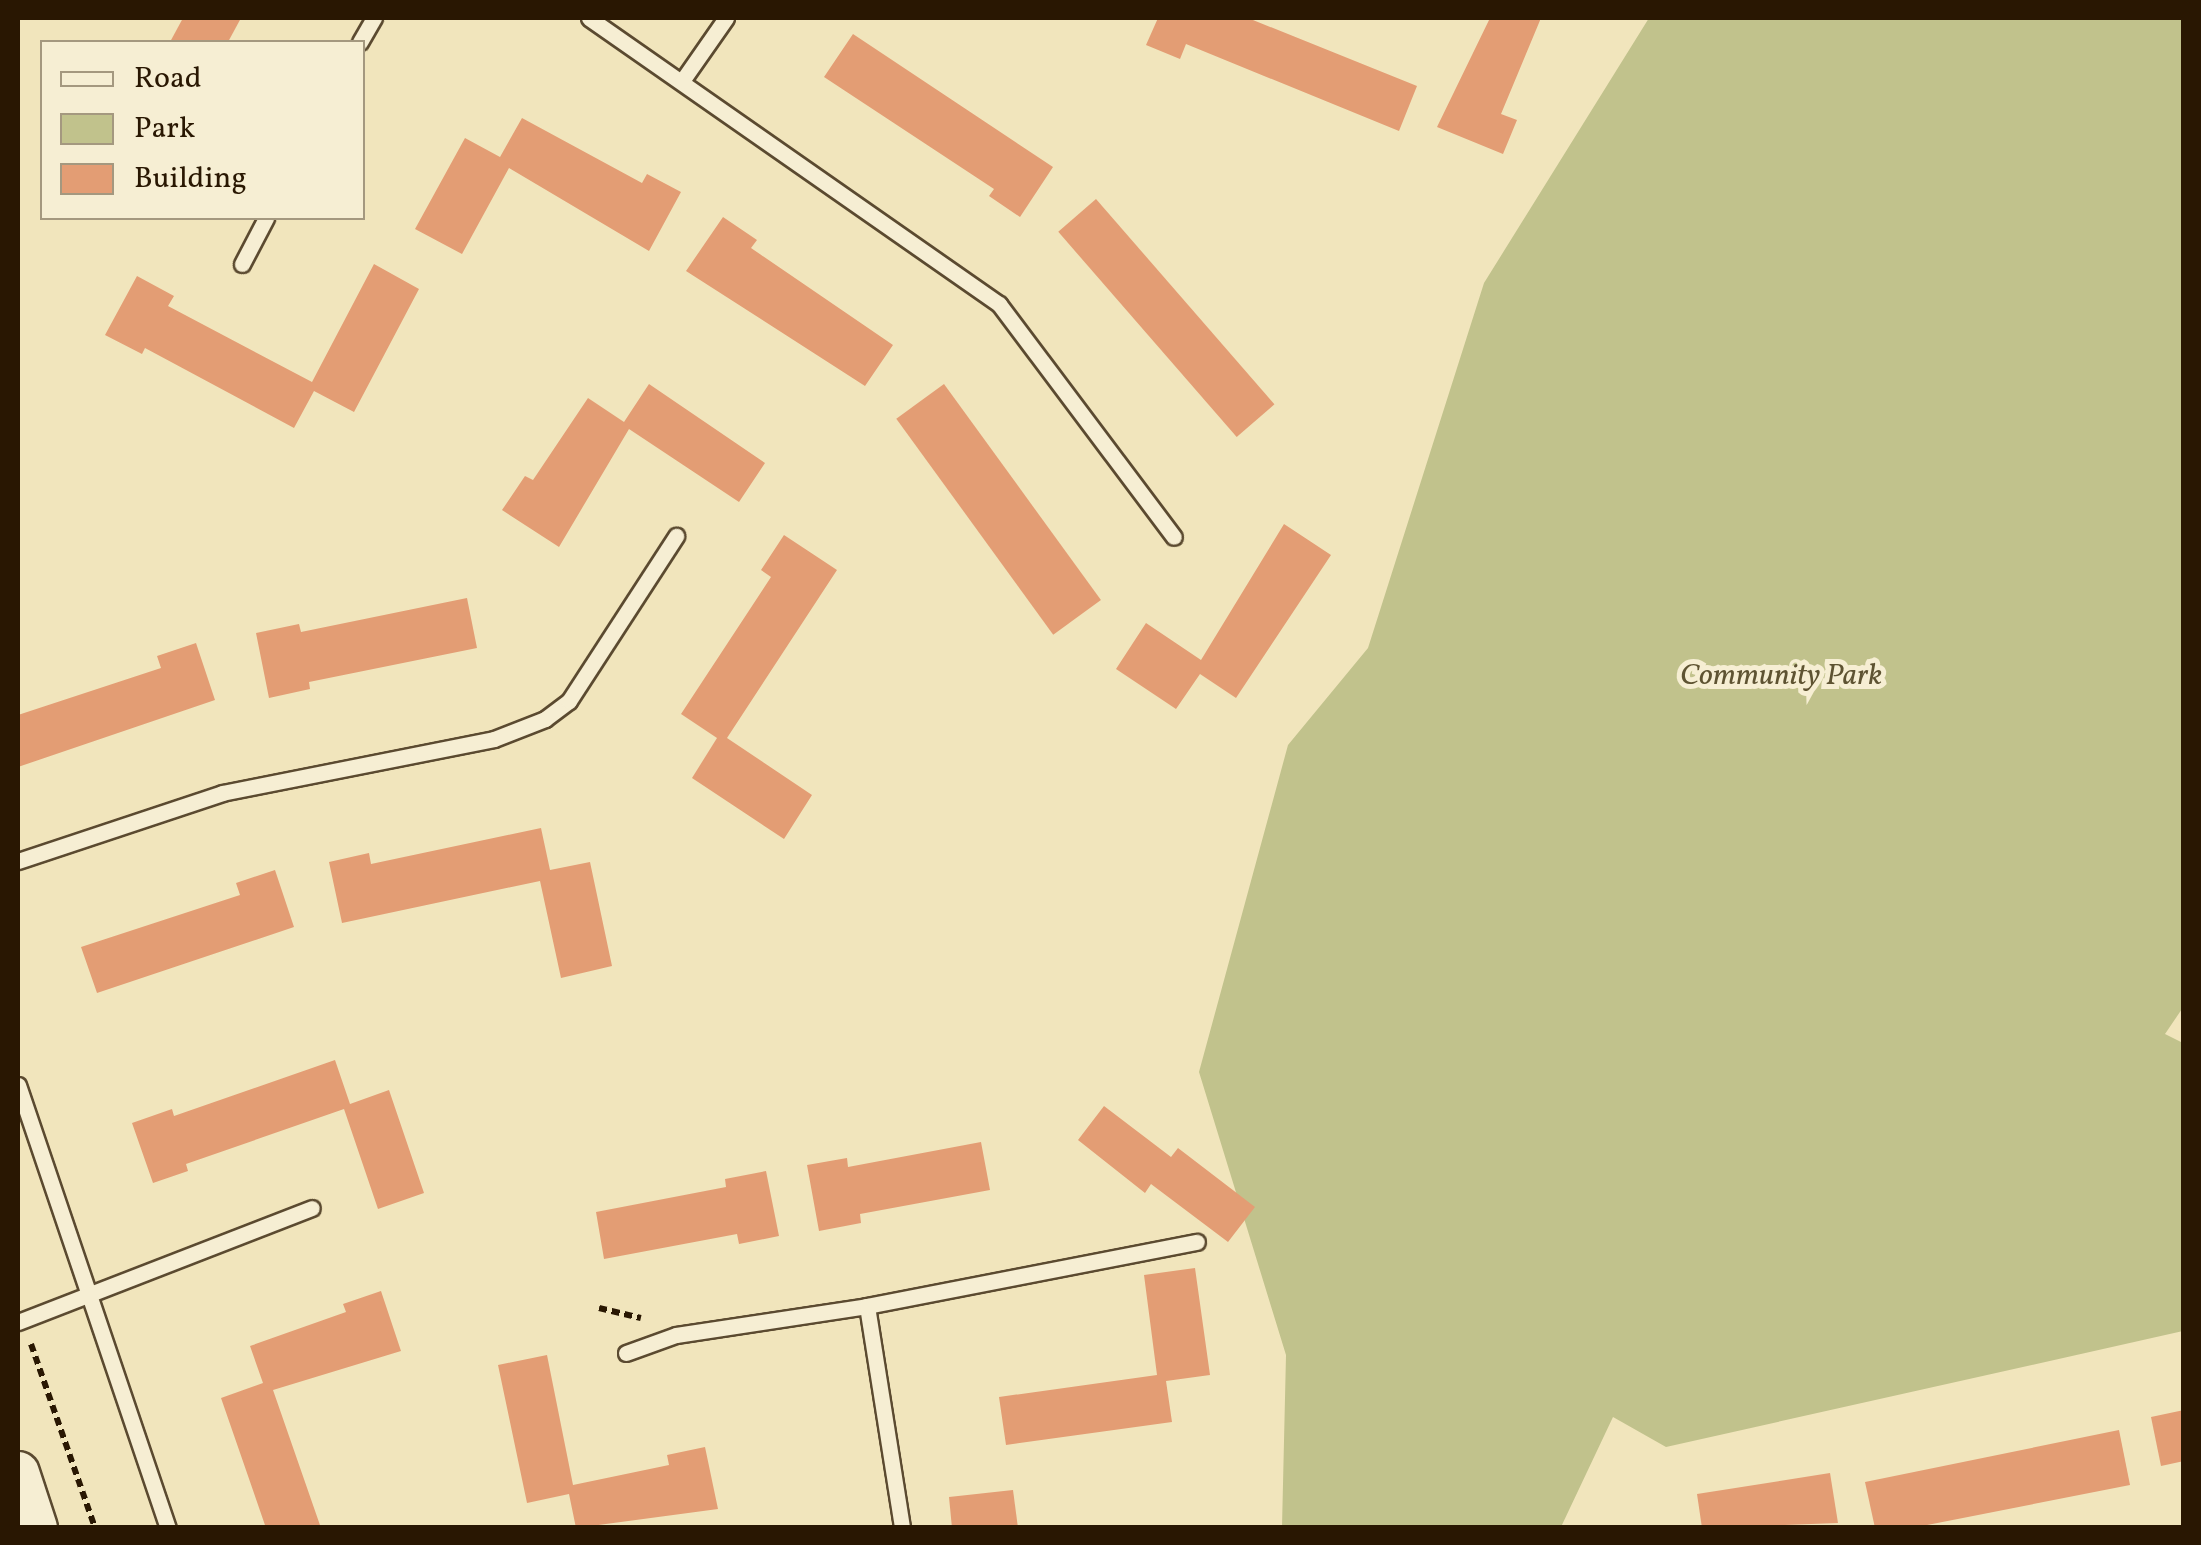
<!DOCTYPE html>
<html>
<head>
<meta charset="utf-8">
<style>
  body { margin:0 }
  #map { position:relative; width:2201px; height:1545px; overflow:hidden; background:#f1e5bc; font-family:Vollkorn,serif }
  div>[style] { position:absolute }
  .green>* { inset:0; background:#c1c28c }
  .building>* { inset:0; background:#e39d74; transform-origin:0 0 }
  .path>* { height:6px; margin-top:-3px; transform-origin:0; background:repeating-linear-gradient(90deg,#291702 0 8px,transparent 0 13px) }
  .roads { filter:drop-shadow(2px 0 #5b4a30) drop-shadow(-2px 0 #5b4a30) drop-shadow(0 2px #5b4a30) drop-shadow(0 -2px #5b4a30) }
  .lane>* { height:15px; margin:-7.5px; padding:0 7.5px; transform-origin:7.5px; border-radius:7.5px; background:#f6eed3 }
  .secondary>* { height:42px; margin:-21px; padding:0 21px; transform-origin:21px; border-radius:21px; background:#f6eed3 }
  span { translate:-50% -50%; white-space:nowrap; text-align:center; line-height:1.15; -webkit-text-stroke:10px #f6eed3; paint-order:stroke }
  .park-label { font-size:30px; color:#5e5332; font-style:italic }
  .frame { position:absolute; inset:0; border:20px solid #291702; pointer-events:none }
  .legend { position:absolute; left:40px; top:40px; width:325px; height:180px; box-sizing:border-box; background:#f6eed3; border:2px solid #a4987f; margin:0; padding:12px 18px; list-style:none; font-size:30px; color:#291702 }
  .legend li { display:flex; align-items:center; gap:20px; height:50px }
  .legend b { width:50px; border:2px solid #a4987f }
</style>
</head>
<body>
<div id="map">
  <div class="green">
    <i style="clip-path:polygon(1649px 18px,2183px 18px,2184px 1006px,2165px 1034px,2183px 1043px,2183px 1331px,1666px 1447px,1613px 1417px,1561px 1527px,1282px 1527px,1286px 1355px,1199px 1072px,1288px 745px,1368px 648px,1484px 283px)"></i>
  </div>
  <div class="building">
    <i style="clip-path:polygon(183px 18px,241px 18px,228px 42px,170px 42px)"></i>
    <i style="clip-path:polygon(1158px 18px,1248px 18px,1417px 86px,1399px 131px,1186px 44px,1180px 59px,1146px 45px)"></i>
    <i style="clip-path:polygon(1490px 18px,1541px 18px,1501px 114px,1517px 120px,1503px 154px,1437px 127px)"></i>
    <i style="clip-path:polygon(853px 34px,1053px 167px,1020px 217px,989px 196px,994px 189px,824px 77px)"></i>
    <i style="clip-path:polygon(522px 118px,642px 183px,647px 174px,681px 192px,649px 251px,509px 168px,462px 254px,415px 229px,465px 138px,500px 157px)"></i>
    <i style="left:1096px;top:199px;width:272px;height:50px;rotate:49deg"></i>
    <i style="clip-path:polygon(723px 217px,757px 240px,751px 248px,893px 345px,865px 386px,686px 271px)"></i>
    <i style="clip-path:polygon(374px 264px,419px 289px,354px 412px,314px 391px,294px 428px,145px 348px,142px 354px,105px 335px,137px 276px,174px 296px,168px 306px,312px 382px)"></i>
    <i style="clip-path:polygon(649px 384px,765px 463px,739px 502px,629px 429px,559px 547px,502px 510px,525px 476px,533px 480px,588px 398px,624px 422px)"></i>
    <i style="left:944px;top:384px;width:267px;height:59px;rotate:54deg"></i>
    <i style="clip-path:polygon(1284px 524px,1331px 555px,1236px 698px,1200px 674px,1176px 709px,1116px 669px,1146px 623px,1201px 660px)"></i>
    <i style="clip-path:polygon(784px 535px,837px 570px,727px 738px,812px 795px,784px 839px,692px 778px,717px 738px,681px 714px,771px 577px,761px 570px)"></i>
    <i style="clip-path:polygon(467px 598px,477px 648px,309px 682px,310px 689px,269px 698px,256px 633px,299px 624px,301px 632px)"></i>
    <i style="clip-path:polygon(196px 643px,215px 700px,18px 767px,18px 715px,161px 668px,157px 656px)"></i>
    <i style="clip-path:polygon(541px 828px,550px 870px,590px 862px,612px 966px,561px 978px,540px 881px,342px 923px,329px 862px,369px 853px,371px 864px)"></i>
    <i style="clip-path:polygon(275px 870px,294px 927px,97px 993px,81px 947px,240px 895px,236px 883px)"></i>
    <i style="clip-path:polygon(335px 1060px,350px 1104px,389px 1090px,424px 1193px,378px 1209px,344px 1109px,186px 1164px,188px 1171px,153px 1183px,132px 1123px,172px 1109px,174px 1116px)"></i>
    <i style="clip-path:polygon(1104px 1106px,1171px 1157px,1178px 1148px,1255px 1207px,1228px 1242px,1151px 1184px,1145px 1193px,1078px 1140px)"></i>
    <i style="clip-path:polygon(981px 1142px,990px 1190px,860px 1214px,861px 1223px,819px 1231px,807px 1165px,847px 1158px,848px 1167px)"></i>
    <i style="clip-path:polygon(766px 1171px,779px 1236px,739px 1244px,737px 1234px,604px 1259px,596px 1212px,726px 1187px,725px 1179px)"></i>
    <i style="clip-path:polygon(1195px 1268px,1210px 1375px,1166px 1381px,1172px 1422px,1006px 1445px,999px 1397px,1157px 1375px,1144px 1275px)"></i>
    <i style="clip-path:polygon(381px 1291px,401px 1351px,273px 1390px,321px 1528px,266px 1528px,221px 1398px,263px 1383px,250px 1346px,346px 1312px,343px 1304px)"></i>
    <i style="clip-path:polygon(547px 1355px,573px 1485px,669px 1465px,667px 1455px,705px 1447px,718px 1509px,576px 1528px,569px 1494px,527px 1503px,498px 1365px)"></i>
    <i style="clip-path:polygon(2184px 1410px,2184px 1461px,2161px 1466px,2151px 1417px)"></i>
    <i style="clip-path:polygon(2119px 1430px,2130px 1485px,1912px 1528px,1875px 1528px,1865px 1482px)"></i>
    <i style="clip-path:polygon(1830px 1473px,1838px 1523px,1702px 1528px,1697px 1494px)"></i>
    <i style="clip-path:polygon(1013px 1490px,1018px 1528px,952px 1528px,949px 1497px)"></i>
  </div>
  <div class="path">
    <i style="left:599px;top:1308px;width:43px;rotate:13.4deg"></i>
    <i style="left:31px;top:1344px;width:195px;rotate:70.8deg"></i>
  </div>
  <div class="roads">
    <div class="lane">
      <i style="left:589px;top:18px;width:500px;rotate:34.9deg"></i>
      <i style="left:999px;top:304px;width:291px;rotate:53.1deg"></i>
      <i style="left:360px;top:42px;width:28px;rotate:-60deg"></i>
      <i style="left:682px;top:81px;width:77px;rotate:-55.1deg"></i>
      <i style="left:242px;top:264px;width:52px;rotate:-62.4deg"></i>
      <i style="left:18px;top:861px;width:215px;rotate:-18.4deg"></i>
      <i style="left:222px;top:793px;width:277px;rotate:-11.2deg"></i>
      <i style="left:494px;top:739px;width:55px;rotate:-21.4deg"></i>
      <i style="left:545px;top:719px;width:30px;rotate:-37deg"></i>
      <i style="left:569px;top:701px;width:197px;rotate:-57deg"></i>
      <i style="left:18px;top:1085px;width:468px;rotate:71.3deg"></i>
      <i style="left:867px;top:1306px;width:225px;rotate:81deg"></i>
      <i style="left:18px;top:1322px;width:315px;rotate:-21.2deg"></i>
      <i style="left:626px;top:1353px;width:53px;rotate:-19.8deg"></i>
      <i style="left:676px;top:1335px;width:193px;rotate:-8.6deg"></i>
      <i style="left:867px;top:1306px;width:336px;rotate:-11deg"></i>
    </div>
    <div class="secondary">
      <i style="left:18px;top:1473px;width:58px;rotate:71.9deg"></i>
    </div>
  </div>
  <div class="park-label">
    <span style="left:1781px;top:676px">Community Park</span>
  </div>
  <div class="frame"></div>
  <ul class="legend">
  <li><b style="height:12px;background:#f6eed3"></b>Road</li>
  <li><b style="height:28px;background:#c1c28c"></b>Park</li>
  <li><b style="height:28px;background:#e39d74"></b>Building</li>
  </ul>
</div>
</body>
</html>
